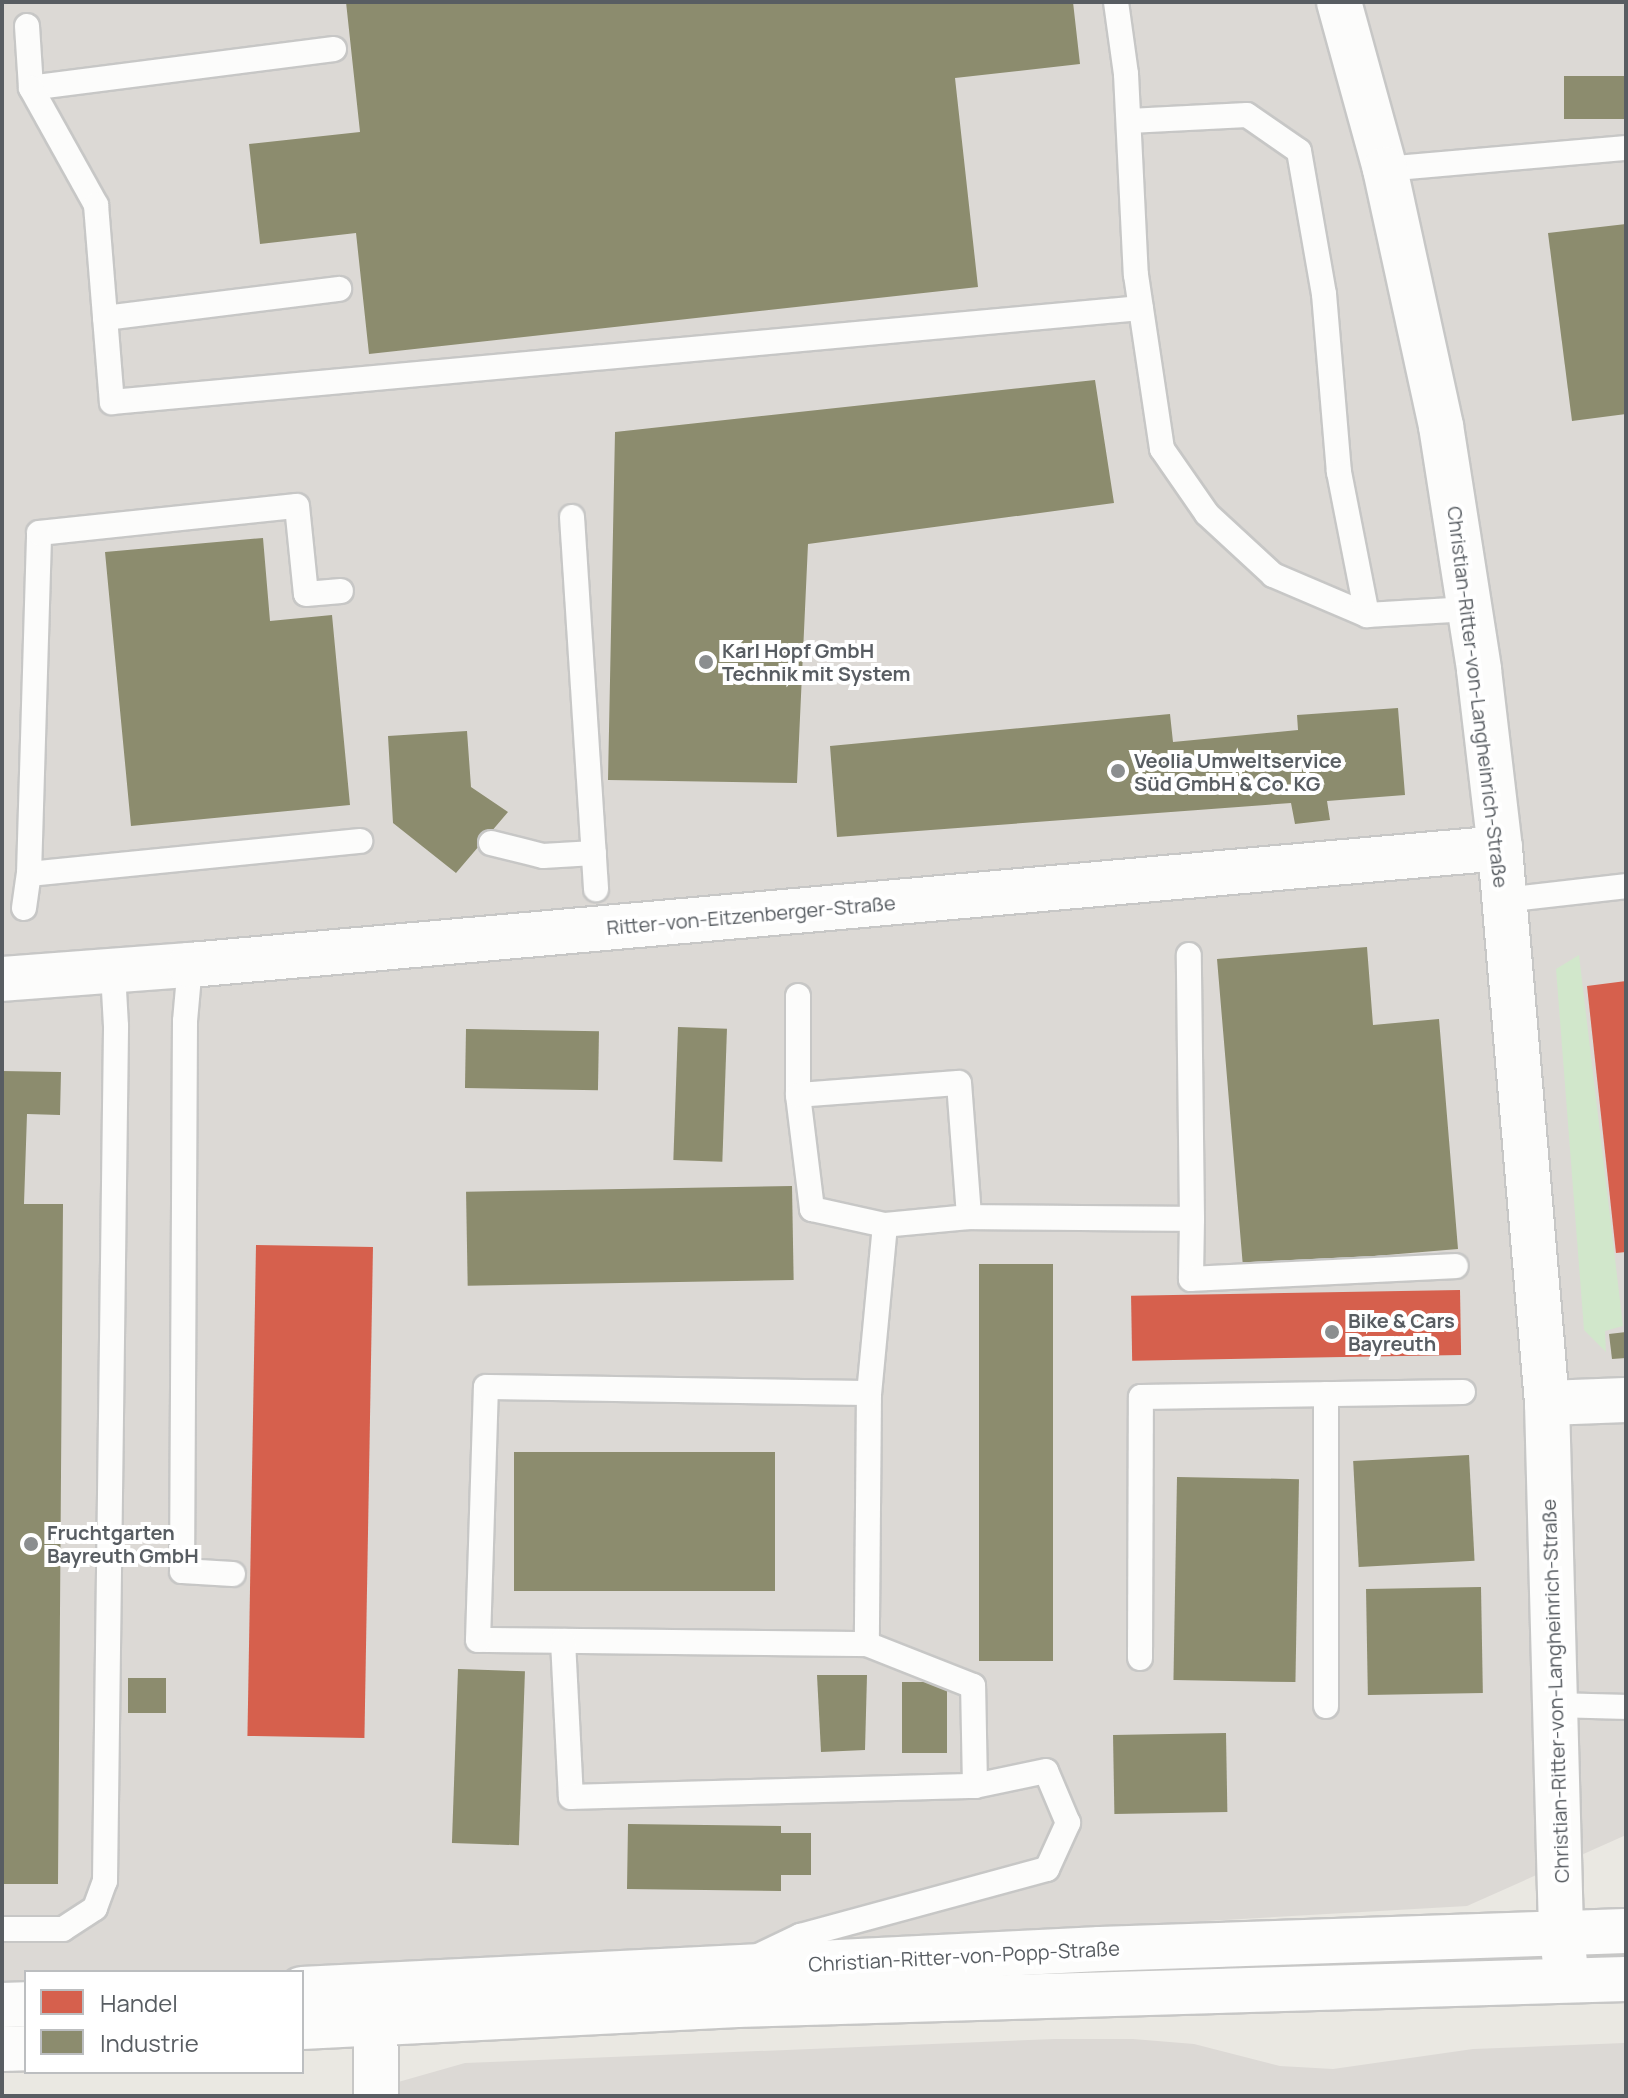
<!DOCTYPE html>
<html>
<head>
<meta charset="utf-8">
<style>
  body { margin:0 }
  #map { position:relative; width:1628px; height:2098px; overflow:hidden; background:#eae8e2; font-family:Manrope,sans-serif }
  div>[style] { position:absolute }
  .industrial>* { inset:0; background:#dcd9d5 }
  .green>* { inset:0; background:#d1e7cb }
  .shops>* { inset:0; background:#d6604d; transform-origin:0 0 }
  .industry>* { inset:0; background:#8c8c6e; transform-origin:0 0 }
  .roads { filter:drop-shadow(2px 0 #c7c7c6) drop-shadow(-2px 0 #c7c7c6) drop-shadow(0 2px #c7c7c6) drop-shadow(0 -2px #c7c7c6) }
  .service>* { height:24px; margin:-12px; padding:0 12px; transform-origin:12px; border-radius:12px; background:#fcfcfb }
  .minor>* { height:44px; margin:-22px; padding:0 22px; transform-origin:22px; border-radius:22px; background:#fcfcfb }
  .tertiary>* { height:44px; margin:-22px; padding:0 22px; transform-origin:22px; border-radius:22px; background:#fcfcfb }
  .secondary>* { height:44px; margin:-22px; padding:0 22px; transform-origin:22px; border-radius:22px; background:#fcfcfb }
  .dots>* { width:22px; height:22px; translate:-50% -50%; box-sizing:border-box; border:4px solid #fff; border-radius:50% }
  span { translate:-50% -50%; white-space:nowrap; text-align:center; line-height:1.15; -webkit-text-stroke:8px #fff; paint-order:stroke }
  .poi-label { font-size:20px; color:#585d62; font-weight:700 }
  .left { translate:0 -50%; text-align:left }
  .street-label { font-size:20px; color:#585d62 }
  .frame { position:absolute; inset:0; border:4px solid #585d62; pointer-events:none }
  .legend { position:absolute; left:24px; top:1970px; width:280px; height:104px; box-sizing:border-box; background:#fff; border:2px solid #bcbec0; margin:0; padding:10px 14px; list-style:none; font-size:24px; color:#585d62 }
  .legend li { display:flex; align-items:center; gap:16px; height:40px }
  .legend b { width:40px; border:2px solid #bcbec0 }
</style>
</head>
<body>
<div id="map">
  <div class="industrial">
    <i style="clip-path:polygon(2px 2px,1626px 2px,1626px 1835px,1467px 1906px,302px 1973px,26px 1972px,26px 1988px,2px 1990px)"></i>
    <i style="clip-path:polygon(1055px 2039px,1133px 2039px,1194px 2044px,1280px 2066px,1333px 2069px,1473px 2049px,1624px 2043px,1626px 2096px,349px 2096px,465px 2063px)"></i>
  </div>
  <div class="green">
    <i style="clip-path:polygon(1579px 955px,1623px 1326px,1605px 1331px,1606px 1352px,1584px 1330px,1556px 969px)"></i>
  </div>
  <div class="shops">
    <i style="clip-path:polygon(1626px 981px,1626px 1252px,1616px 1253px,1587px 986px)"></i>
    <i style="left:256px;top:1245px;width:117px;height:491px;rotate:1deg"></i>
    <i style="left:1460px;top:1290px;width:65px;height:329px;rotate:89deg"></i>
  </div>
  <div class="industry">
    <i style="clip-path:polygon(346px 2px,1073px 2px,1080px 64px,955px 78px,978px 287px,369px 354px,356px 233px,260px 244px,249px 144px,360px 132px)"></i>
    <i style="left:1626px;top:76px;width:43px;height:62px;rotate:90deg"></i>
    <i style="clip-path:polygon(1626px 224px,1626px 414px,1572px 421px,1548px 233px)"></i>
    <i style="clip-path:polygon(1095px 380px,1114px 503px,808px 544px,797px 783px,608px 780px,615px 432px)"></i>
    <i style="clip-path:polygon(263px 538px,270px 621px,332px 615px,350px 805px,131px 826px,105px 552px)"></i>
    <i style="clip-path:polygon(1398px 708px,1405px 795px,1327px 801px,1330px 820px,1295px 824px,1291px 803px,837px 837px,830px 746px,1170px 714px,1173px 742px,1298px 730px,1297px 715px)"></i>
    <i style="clip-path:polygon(467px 731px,471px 787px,508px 812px,456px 873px,393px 823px,388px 736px)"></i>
    <i style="clip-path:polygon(1367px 947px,1373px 1025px,1439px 1019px,1458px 1249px,1243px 1267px,1217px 959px)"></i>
    <i style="left:678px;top:1027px;width:49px;height:133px;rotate:2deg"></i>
    <i style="left:466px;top:1029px;width:133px;height:59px;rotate:1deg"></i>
    <i style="clip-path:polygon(2px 1071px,61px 1072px,60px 1115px,27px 1114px,24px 1204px,63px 1204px,58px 1884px,2px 1884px)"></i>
    <i style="left:792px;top:1186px;width:94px;height:326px;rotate:89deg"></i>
    <i style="left:979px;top:1264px;width:74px;height:397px"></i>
    <i style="clip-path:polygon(1626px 1332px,1626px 1358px,1612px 1359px,1609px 1334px)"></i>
    <i style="left:514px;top:1452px;width:261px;height:139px"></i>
    <i style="left:1469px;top:1455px;width:106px;height:116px;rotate:87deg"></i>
    <i style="left:1177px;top:1477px;width:122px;height:203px;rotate:1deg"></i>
    <i style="left:1481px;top:1587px;width:106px;height:115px;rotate:89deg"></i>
    <i style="left:458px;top:1669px;width:67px;height:174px;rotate:2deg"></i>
    <i style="clip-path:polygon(817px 1675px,867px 1675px,865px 1750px,821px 1752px)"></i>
    <i style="left:128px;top:1678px;width:38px;height:35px"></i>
    <i style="left:947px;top:1682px;width:71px;height:45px;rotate:90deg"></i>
    <i style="left:1226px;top:1733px;width:79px;height:113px;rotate:89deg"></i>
    <i style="clip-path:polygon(628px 1824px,781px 1826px,781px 1833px,811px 1833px,811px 1875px,781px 1875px,781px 1891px,627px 1889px)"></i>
  </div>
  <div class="roads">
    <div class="service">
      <i style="left:1116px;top:2px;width:73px;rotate:82.1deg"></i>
      <i style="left:1126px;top:74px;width:201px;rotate:87.2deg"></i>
      <i style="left:1136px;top:275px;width:176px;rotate:81.5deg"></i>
      <i style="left:1162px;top:449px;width:79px;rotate:55.3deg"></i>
      <i style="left:1207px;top:514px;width:90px;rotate:42.7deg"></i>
      <i style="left:1273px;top:575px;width:102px;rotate:23.1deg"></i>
      <i style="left:1367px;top:615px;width:102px;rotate:-3.4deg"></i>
      <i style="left:27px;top:26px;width:62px;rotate:86.3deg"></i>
      <i style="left:334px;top:49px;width:305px;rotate:172.7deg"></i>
      <i style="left:31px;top:88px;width:134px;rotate:60.9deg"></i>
      <i style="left:96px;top:205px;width:198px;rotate:85.4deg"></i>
      <i style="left:112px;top:402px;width:1033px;rotate:-5.22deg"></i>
      <i style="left:1129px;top:121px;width:118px;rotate:-2.9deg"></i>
      <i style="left:1247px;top:115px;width:63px;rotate:34.7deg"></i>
      <i style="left:1299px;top:151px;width:145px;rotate:80.1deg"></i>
      <i style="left:1324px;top:294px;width:179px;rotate:85.2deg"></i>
      <i style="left:1339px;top:472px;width:146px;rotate:78.9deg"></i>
      <i style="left:1385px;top:169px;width:242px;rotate:-5deg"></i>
      <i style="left:105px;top:318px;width:236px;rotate:-7.1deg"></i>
      <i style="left:572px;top:517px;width:373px;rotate:86.3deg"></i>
      <i style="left:491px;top:843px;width:54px;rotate:14deg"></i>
      <i style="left:543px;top:856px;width:51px;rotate:-3.4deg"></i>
      <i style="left:29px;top:874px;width:333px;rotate:-5.7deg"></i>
      <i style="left:1504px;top:900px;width:123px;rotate:-6.5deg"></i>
      <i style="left:24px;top:908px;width:34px;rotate:-82deg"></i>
      <i style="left:29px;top:874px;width:341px;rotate:-88.3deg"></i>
      <i style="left:39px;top:533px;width:259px;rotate:-6deg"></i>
      <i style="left:297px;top:506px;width:88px;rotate:84.2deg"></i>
      <i style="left:306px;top:594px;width:35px;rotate:-5deg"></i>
      <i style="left:190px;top:965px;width:56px;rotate:95.1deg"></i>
      <i style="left:185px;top:1021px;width:550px;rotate:90.31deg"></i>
      <i style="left:182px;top:1571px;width:51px;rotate:3.4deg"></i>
      <i style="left:798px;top:996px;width:99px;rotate:90deg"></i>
      <i style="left:798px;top:1095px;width:115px;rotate:83deg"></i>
      <i style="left:812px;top:1209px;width:75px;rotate:12.4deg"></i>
      <i style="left:885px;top:1225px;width:169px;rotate:95.4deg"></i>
      <i style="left:869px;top:1393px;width:251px;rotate:90.5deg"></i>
      <i style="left:867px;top:1644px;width:389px;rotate:-179.4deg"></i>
      <i style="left:478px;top:1640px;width:253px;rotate:-88.2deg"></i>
      <i style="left:486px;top:1387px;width:383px;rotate:0.9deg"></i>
      <i style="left:798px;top:1095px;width:161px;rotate:-4.3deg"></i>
      <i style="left:959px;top:1083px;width:134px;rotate:85.7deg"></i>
      <i style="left:969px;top:1217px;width:84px;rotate:174.6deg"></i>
      <i style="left:969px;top:1217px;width:223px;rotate:0.5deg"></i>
      <i style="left:1192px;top:1219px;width:264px;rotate:-90.7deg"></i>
      <i style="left:1192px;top:1219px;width:60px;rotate:91deg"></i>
      <i style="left:1191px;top:1279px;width:265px;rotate:-2.8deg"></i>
      <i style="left:563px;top:1641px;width:156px;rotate:87.1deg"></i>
      <i style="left:571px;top:1797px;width:404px;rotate:-1.6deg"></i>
      <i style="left:975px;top:1786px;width:100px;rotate:-91.1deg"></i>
      <i style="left:973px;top:1686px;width:114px;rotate:-158.4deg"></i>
      <i style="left:1140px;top:1658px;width:261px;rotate:-89.8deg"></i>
      <i style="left:1141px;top:1397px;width:322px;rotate:-0.9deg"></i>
      <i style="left:1556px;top:1705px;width:70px;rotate:1.6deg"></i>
      <i style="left:1326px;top:1706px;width:312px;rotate:-90deg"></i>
      <i style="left:2px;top:1929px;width:61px"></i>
      <i style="left:63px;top:1929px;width:38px;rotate:-33deg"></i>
      <i style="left:95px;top:1908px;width:29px;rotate:-70deg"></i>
      <i style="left:105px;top:1881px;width:855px;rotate:-89.26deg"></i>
      <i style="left:116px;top:1026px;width:54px;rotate:-93.2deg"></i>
      <i style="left:758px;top:1956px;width:47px;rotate:-25.5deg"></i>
      <i style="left:800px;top:1936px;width:256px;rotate:-15.2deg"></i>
      <i style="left:1047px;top:1869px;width:51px;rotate:-65.5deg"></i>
      <i style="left:1068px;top:1823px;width:56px;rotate:-112.9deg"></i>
      <i style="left:1046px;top:1771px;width:73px;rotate:168.1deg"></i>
    </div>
    <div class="minor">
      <i style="left:2px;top:979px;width:189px;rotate:-4.3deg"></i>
      <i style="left:190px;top:965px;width:1315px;rotate:-5.1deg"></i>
      <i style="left:1547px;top:1403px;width:79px;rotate:-2.2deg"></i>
      <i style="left:375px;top:1987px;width:109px;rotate:89.5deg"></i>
    </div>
    <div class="tertiary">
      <i style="left:1339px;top:2px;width:173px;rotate:74.6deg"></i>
      <i style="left:1385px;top:169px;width:263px;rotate:77.7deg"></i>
      <i style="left:1441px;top:426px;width:247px;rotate:81.1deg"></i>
      <i style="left:1479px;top:670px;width:179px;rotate:83.3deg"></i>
      <i style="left:1500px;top:848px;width:557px;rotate:85.16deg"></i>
      <i style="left:1547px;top:1403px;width:528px;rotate:88.48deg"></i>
      <i style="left:1561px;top:1931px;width:47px;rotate:82.7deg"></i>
    </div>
    <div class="secondary">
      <i style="left:302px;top:1989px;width:799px;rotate:-2.87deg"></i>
      <i style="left:1100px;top:1949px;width:526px;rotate:-1.96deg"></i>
      <i style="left:2px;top:2005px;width:24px;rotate:-2deg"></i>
      <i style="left:302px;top:2027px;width:436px;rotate:-2.9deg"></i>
      <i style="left:737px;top:2005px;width:889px;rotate:-1.68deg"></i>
      <i style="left:2px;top:2049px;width:24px;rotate:-2deg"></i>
    </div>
  </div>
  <div class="dots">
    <i style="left:706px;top:662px;background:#8b8e8f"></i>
    <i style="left:1118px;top:771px;background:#8b8e8f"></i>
    <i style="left:1332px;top:1332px;background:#8b8e8f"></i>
    <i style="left:31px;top:1544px;background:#8b8e8f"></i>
  </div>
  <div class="poi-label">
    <span class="left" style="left:722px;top:662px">Karl Hopf GmbH<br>Technik mit System</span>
    <span class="left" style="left:1134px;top:772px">Veolia Umweltservice<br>Süd GmbH &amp; Co. KG</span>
    <span class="left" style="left:1348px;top:1332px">Bike &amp; Cars<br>Bayreuth</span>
    <span class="left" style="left:47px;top:1544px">Fruchtgarten<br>Bayreuth GmbH</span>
  </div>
  <div class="street-label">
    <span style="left:1478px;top:697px;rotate:83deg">Christian-Ritter-von-Langheinrich-Straße</span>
    <span style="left:751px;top:915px;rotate:-5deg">Ritter-von-Eitzenberger-Straße</span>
    <span style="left:1555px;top:1691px;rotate:-92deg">Christian-Ritter-von-Langheinrich-Straße</span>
    <span style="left:964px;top:1956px;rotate:-3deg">Christian-Ritter-von-Popp-Straße</span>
  </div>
  <div class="frame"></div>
  <ul class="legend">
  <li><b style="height:22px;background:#d6604d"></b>Handel</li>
  <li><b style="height:22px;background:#8c8c6e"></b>Industrie</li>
  </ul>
</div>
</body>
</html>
